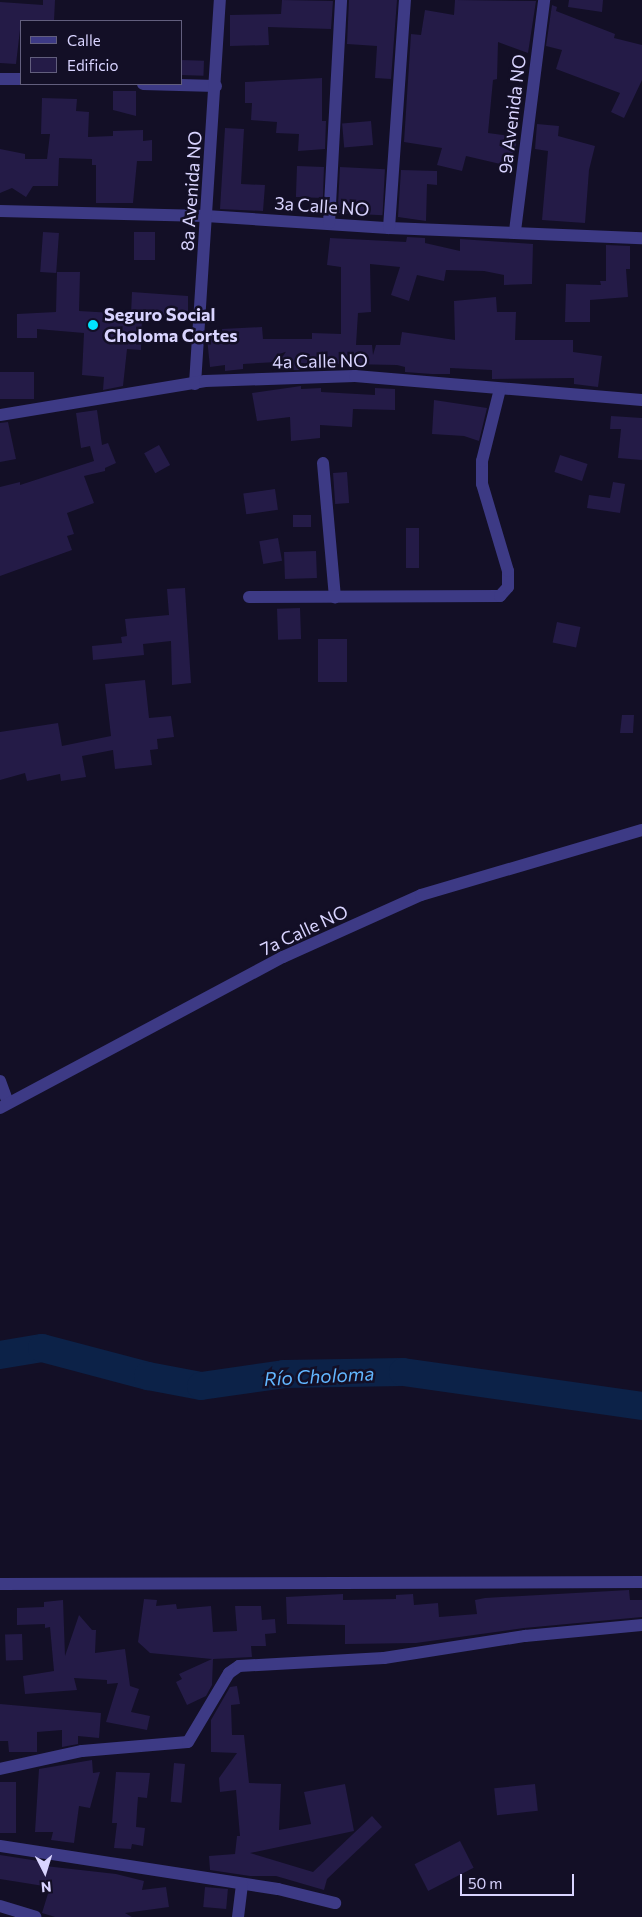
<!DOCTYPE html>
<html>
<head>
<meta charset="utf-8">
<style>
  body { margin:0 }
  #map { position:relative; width:642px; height:1917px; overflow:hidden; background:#130f26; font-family:Commissioner,sans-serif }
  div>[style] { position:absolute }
  .river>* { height:28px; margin:-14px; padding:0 14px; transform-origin:14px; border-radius:14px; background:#0c2248 }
  .building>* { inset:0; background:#241b47; transform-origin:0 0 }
  .minor>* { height:12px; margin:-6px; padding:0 6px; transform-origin:6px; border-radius:6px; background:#3d3a85 }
  .dots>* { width:14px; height:14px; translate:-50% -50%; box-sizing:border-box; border:2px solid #130f26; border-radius:50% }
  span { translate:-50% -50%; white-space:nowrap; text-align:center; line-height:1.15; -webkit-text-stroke:5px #130f26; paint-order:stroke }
  .street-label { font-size:18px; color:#d9d4ff }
  .poi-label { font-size:18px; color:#d9d4ff; font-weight:700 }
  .left { translate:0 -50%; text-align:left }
  .water-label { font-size:19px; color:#62b6ff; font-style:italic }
  .legend { position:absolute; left:20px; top:20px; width:162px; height:65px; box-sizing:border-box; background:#130f26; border:1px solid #625e7d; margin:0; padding:6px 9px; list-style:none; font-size:15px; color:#d9d4ff }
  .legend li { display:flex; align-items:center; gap:10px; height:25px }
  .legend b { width:25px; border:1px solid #625e7d }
  .north { position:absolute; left:20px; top:1847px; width:50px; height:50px; -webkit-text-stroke:4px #130f26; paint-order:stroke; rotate:175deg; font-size:14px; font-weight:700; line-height:20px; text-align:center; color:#d9d4ff }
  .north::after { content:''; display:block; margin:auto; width:18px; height:22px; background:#d9d4ff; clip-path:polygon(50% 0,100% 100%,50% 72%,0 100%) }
  .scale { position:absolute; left:460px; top:1874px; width:114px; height:22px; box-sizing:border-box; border:2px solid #d9d4ff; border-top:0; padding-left:6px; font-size:15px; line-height:18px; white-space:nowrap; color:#d9d4ff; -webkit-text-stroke:4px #130f26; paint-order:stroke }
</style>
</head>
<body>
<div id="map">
  <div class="river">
    <i style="left:0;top:1355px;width:43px;rotate:-9.5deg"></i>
    <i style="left:42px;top:1348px;width:110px;rotate:14.8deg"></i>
    <i style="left:148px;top:1376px;width:54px;rotate:10.7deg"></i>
    <i style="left:201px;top:1386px;width:84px;rotate:-8.2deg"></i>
    <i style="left:284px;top:1374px;width:119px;rotate:-1deg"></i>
    <i style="left:403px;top:1372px;width:241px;rotate:8.1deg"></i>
  </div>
  <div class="building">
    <i style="clip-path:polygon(43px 0,55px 0,54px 21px,21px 21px,16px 64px,0 63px,0 2px,43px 5px)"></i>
    <i style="clip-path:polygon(282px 0,333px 1px,331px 29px,268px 27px,269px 45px,230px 46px,230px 15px,281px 14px)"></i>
    <i style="clip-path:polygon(349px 0,397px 0,391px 79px,375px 78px,377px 46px,347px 44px)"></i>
    <i style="clip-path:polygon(455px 0,536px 1px,528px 53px,498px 42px,497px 79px,493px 80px,488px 133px,517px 137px,513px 167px,466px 156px,462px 171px,437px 165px,442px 148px,404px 142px,411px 34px,421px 35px,425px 10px,454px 15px)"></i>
    <i style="clip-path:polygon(569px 0,603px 0,602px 12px,568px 7px)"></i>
    <i style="clip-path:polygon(552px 5px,557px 7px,556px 11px,615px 34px,614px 38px,642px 45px,642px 80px,624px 118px,611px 112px,620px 93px,556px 69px,562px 50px,546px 46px)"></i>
    <i style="left:181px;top:60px;width:23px;height:15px;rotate:2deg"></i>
    <i style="clip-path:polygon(322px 78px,322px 121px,326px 121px,325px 149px,298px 151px,299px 134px,276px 133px,277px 122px,251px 120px,252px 103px,245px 103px,245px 82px)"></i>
    <i style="clip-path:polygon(113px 91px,136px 91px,136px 116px,113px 110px)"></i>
    <i style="clip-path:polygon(42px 98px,77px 99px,76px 111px,89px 112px,88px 137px,113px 136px,113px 131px,143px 130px,143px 141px,152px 140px,152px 161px,137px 161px,133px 203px,96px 203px,96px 165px,92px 165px,92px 159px,59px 158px,58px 186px,33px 186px,26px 197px,12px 188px,0 193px,0 149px,25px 154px,25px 159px,47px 159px,50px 134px,41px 134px)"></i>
    <i style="left:371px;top:121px;width:24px;height:29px;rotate:85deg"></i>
    <i style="clip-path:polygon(537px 124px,559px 126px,558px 136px,595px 146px,589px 170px,585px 223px,542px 220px,548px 151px,535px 149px)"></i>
    <i style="clip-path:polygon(225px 128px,244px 129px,241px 184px,265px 185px,263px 211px,220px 209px)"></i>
    <i style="left:297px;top:166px;width:27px;height:31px;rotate:2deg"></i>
    <i style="left:340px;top:167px;width:45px;height:46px;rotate:3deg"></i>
    <i style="clip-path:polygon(401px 170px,437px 171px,437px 185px,427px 184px,426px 221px,398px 217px)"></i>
    <i style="left:43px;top:232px;width:16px;height:40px;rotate:4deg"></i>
    <i style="left:134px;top:232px;width:21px;height:28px"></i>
    <i style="clip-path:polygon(407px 237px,425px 238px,425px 243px,460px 251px,460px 239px,533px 244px,532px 284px,504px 285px,504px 275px,484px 271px,446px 270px,444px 281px,417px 275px,409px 301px,391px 295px,400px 267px,370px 264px,371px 312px,358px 313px,356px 345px,372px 345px,373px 355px,376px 345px,400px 345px,402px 332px,455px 340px,454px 301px,496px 297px,497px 312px,516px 312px,515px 340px,573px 340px,573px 352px,602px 356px,598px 387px,574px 384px,574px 378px,492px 379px,492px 370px,450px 368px,450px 374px,432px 374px,405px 372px,405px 367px,397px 365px,298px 363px,299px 370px,278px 370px,277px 362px,243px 364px,243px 369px,225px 371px,225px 365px,210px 367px,207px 338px,223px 337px,222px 329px,262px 327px,263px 339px,312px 339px,312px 333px,341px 334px,341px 267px,327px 265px,330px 238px,406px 242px)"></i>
    <i style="clip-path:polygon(606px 245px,630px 246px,630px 269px,626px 269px,628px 297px,590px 300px,590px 322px,565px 322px,566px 284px,601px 285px,600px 281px,606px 281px)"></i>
    <i style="clip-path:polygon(57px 272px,80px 272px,79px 311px,131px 314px,132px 292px,188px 296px,188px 320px,142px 315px,141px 350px,127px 349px,123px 386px,103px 390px,104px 377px,82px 375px,84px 333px,37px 329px,37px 338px,17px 338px,17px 314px,56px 312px)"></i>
    <i style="left:34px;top:372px;width:27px;height:34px;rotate:90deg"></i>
    <i style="clip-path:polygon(301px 386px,301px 389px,321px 388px,321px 392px,375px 395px,375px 388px,395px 389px,395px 410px,353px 409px,352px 427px,320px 425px,320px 438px,291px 441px,290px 417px,257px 421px,252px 393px)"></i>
    <i style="clip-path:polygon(434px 400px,487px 408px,479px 441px,464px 436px,432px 434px)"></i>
    <i style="clip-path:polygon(97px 410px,102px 445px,108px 443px,116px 463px,105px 468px,105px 471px,84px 476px,94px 503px,67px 513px,74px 534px,67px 536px,72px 550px,0 576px,0 487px,20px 482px,20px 485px,94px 461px,90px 446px,81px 448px,76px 413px)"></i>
    <i style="clip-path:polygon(611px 416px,642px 418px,642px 460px,618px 458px,621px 429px,610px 429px)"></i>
    <i style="clip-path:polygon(8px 422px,16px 459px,0 462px,0 423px)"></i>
    <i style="left:159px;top:445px;width:23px;height:17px;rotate:61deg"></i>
    <i style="left:560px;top:455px;width:29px;height:18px;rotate:18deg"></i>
    <i style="left:347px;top:472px;width:31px;height:14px;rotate:86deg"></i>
    <i style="clip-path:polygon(613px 482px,625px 484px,620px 513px,587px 508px,589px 495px,610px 498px)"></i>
    <i style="left:275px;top:489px;width:21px;height:32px;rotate:82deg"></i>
    <i style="left:293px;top:515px;width:18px;height:12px"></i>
    <i style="left:406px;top:528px;width:13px;height:40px"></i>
    <i style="left:278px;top:538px;width:23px;height:19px;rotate:80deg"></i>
    <i style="left:316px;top:551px;width:27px;height:32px;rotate:88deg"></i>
    <i style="clip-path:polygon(185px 588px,191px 683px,172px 685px,171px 641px,143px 644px,144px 655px,93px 660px,92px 646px,122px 643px,121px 637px,127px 636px,125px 619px,169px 615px,167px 589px)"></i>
    <i style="left:300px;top:608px;width:31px;height:23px;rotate:88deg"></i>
    <i style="left:557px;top:622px;width:24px;height:21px;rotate:12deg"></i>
    <i style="left:318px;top:639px;width:29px;height:43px"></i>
    <i style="clip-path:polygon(145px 680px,149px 718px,171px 716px,174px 737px,157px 739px,158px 749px,150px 750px,152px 765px,115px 769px,113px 750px,82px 756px,86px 777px,61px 781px,60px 774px,27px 781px,25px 773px,0 780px,0 732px,58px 723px,62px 746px,111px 736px,105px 684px)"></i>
    <i style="clip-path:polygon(622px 715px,634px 715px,633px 733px,620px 733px)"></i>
    <i style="clip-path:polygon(629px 1590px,630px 1600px,642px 1600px,642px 1617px,524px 1628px,416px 1643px,345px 1644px,345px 1625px,287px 1624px,286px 1597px,343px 1594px,343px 1600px,396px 1599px,396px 1595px,413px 1594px,414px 1605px,438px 1603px,439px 1617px,477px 1614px,475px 1600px,485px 1598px)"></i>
    <i style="clip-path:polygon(144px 1599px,157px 1600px,156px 1606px,176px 1604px,177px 1609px,211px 1606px,213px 1632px,237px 1631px,235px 1606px,261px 1606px,262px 1620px,275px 1619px,276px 1633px,265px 1634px,266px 1646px,251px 1646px,252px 1657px,213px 1659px,212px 1685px,206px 1696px,187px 1705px,176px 1682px,182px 1679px,179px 1674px,212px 1659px,150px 1653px,138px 1642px)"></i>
    <i style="clip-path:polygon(63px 1600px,65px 1656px,79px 1615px,92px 1630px,96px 1630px,95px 1653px,125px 1649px,130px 1686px,139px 1689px,131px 1712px,150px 1716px,147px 1730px,106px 1722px,118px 1683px,107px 1684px,107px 1680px,74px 1678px,77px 1690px,25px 1694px,23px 1676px,54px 1671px,50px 1627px,45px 1628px,45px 1624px,17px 1625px,17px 1608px,44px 1607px,44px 1602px)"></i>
    <i style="left:22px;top:1634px;width:26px;height:17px;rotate:88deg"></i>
    <i style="clip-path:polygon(237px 1686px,240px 1704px,231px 1705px,232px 1735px,244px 1735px,249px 1783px,281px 1784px,279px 1830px,311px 1824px,304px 1792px,345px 1784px,354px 1831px,250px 1853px,313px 1872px,372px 1816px,382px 1827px,327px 1879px,324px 1890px,276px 1876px,250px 1876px,210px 1870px,209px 1856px,235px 1854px,237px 1836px,240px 1836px,236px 1790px,220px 1792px,219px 1778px,237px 1753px,211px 1752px,211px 1720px,230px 1687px)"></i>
    <i style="clip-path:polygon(0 1704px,101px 1713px,99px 1738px,78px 1736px,78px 1744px,62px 1747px,62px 1730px,37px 1732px,37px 1752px,9px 1752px,8px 1741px,0 1741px)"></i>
    <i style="clip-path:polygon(92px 1760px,93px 1773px,100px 1772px,90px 1808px,79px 1806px,74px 1843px,51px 1840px,53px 1832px,35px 1832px,39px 1769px)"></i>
    <i style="left:174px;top:1763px;width:11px;height:39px;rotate:5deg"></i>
    <i style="clip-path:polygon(116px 1772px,150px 1773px,147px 1798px,138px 1797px,137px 1810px,136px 1827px,145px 1828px,143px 1846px,132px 1844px,131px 1849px,114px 1848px,117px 1823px,112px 1823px)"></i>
    <i style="left:0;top:1782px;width:16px;height:51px"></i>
    <i style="left:535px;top:1784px;width:27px;height:41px;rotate:84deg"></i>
    <i style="left:460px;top:1841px;width:30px;height:51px;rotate:63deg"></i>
    <i style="clip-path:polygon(0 1855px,45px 1862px,45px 1866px,116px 1874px,144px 1881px,142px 1890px,166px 1887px,169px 1907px,125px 1913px,132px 1917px,55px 1917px,42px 1913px,50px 1887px,0 1879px)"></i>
    <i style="left:205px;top:1887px;width:23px;height:20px;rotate:5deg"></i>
  </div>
  <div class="minor">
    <i style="left:0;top:79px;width:21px"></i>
    <i style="left:143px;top:84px;width:73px;rotate:1.6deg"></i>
    <i style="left:0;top:211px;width:206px;rotate:1.4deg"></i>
    <i style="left:206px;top:216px;width:183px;rotate:3.8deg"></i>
    <i style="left:389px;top:228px;width:253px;rotate:2.3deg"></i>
    <i style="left:329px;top:223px;width:223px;rotate:-86.9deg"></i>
    <i style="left:389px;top:228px;width:229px;rotate:-86deg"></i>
    <i style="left:515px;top:231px;width:233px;rotate:-82.8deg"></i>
    <i style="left:195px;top:384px;width:385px;rotate:-86.3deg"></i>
    <i style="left:0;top:415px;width:208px;rotate:-9.4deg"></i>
    <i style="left:205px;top:381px;width:150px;rotate:-1.9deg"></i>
    <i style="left:355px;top:376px;width:288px;rotate:4.8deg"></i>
    <i style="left:323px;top:463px;width:135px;rotate:84.9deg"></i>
    <i style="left:249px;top:597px;width:251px;rotate:-0.2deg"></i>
    <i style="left:500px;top:596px;width:12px;rotate:-48deg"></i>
    <i style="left:508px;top:587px;width:16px;rotate:-90deg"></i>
    <i style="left:508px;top:571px;width:91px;rotate:-106.6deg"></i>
    <i style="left:482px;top:484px;width:23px;rotate:-90deg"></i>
    <i style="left:482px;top:461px;width:74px;rotate:-76deg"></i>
    <i style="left:0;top:1081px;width:23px;rotate:70deg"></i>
    <i style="left:0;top:1108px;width:321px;rotate:-28.1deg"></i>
    <i style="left:283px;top:957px;width:151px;rotate:-24.2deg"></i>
    <i style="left:421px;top:895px;width:230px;rotate:-16.4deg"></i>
    <i style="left:0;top:1584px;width:642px;rotate:-0.18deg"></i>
    <i style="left:0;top:1769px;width:84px;rotate:-12.4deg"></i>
    <i style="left:82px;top:1751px;width:106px;rotate:-4.9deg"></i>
    <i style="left:188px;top:1742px;width:80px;rotate:-59.3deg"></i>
    <i style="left:229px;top:1673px;width:12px;rotate:-35deg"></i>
    <i style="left:239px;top:1666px;width:145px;rotate:-3.2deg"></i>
    <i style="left:384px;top:1658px;width:143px;rotate:-8.9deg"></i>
    <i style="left:525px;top:1636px;width:118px;rotate:-5.4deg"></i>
    <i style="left:0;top:1846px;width:281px;rotate:8.8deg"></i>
    <i style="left:278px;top:1889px;width:59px;rotate:13.8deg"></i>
    <i style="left:0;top:1906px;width:37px;rotate:17deg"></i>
    <i style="left:238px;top:1917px;width:33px;rotate:-83deg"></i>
  </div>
  <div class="dots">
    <i style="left:93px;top:325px;background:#00e5ff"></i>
  </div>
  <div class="street-label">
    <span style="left:512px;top:114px;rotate:-83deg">9a Avenida NO</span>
    <span style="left:191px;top:191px;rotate:-86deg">8a Avenida NO</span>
    <span style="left:322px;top:206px;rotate:4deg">3a Calle NO</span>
    <span style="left:320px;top:361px;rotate:-1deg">4a Calle NO</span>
    <span style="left:304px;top:930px;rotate:-25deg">7a Calle NO</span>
  </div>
  <div class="poi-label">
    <span class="left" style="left:104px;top:325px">Seguro Social<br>Choloma Cortes</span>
  </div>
  <div class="water-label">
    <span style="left:319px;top:1376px;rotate:-3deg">Río Choloma</span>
  </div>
  <ul class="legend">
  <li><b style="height:6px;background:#3d3a85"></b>Calle</li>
  <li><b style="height:14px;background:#241b47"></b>Edificio</li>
  </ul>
  <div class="north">N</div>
  <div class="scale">50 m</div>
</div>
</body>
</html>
